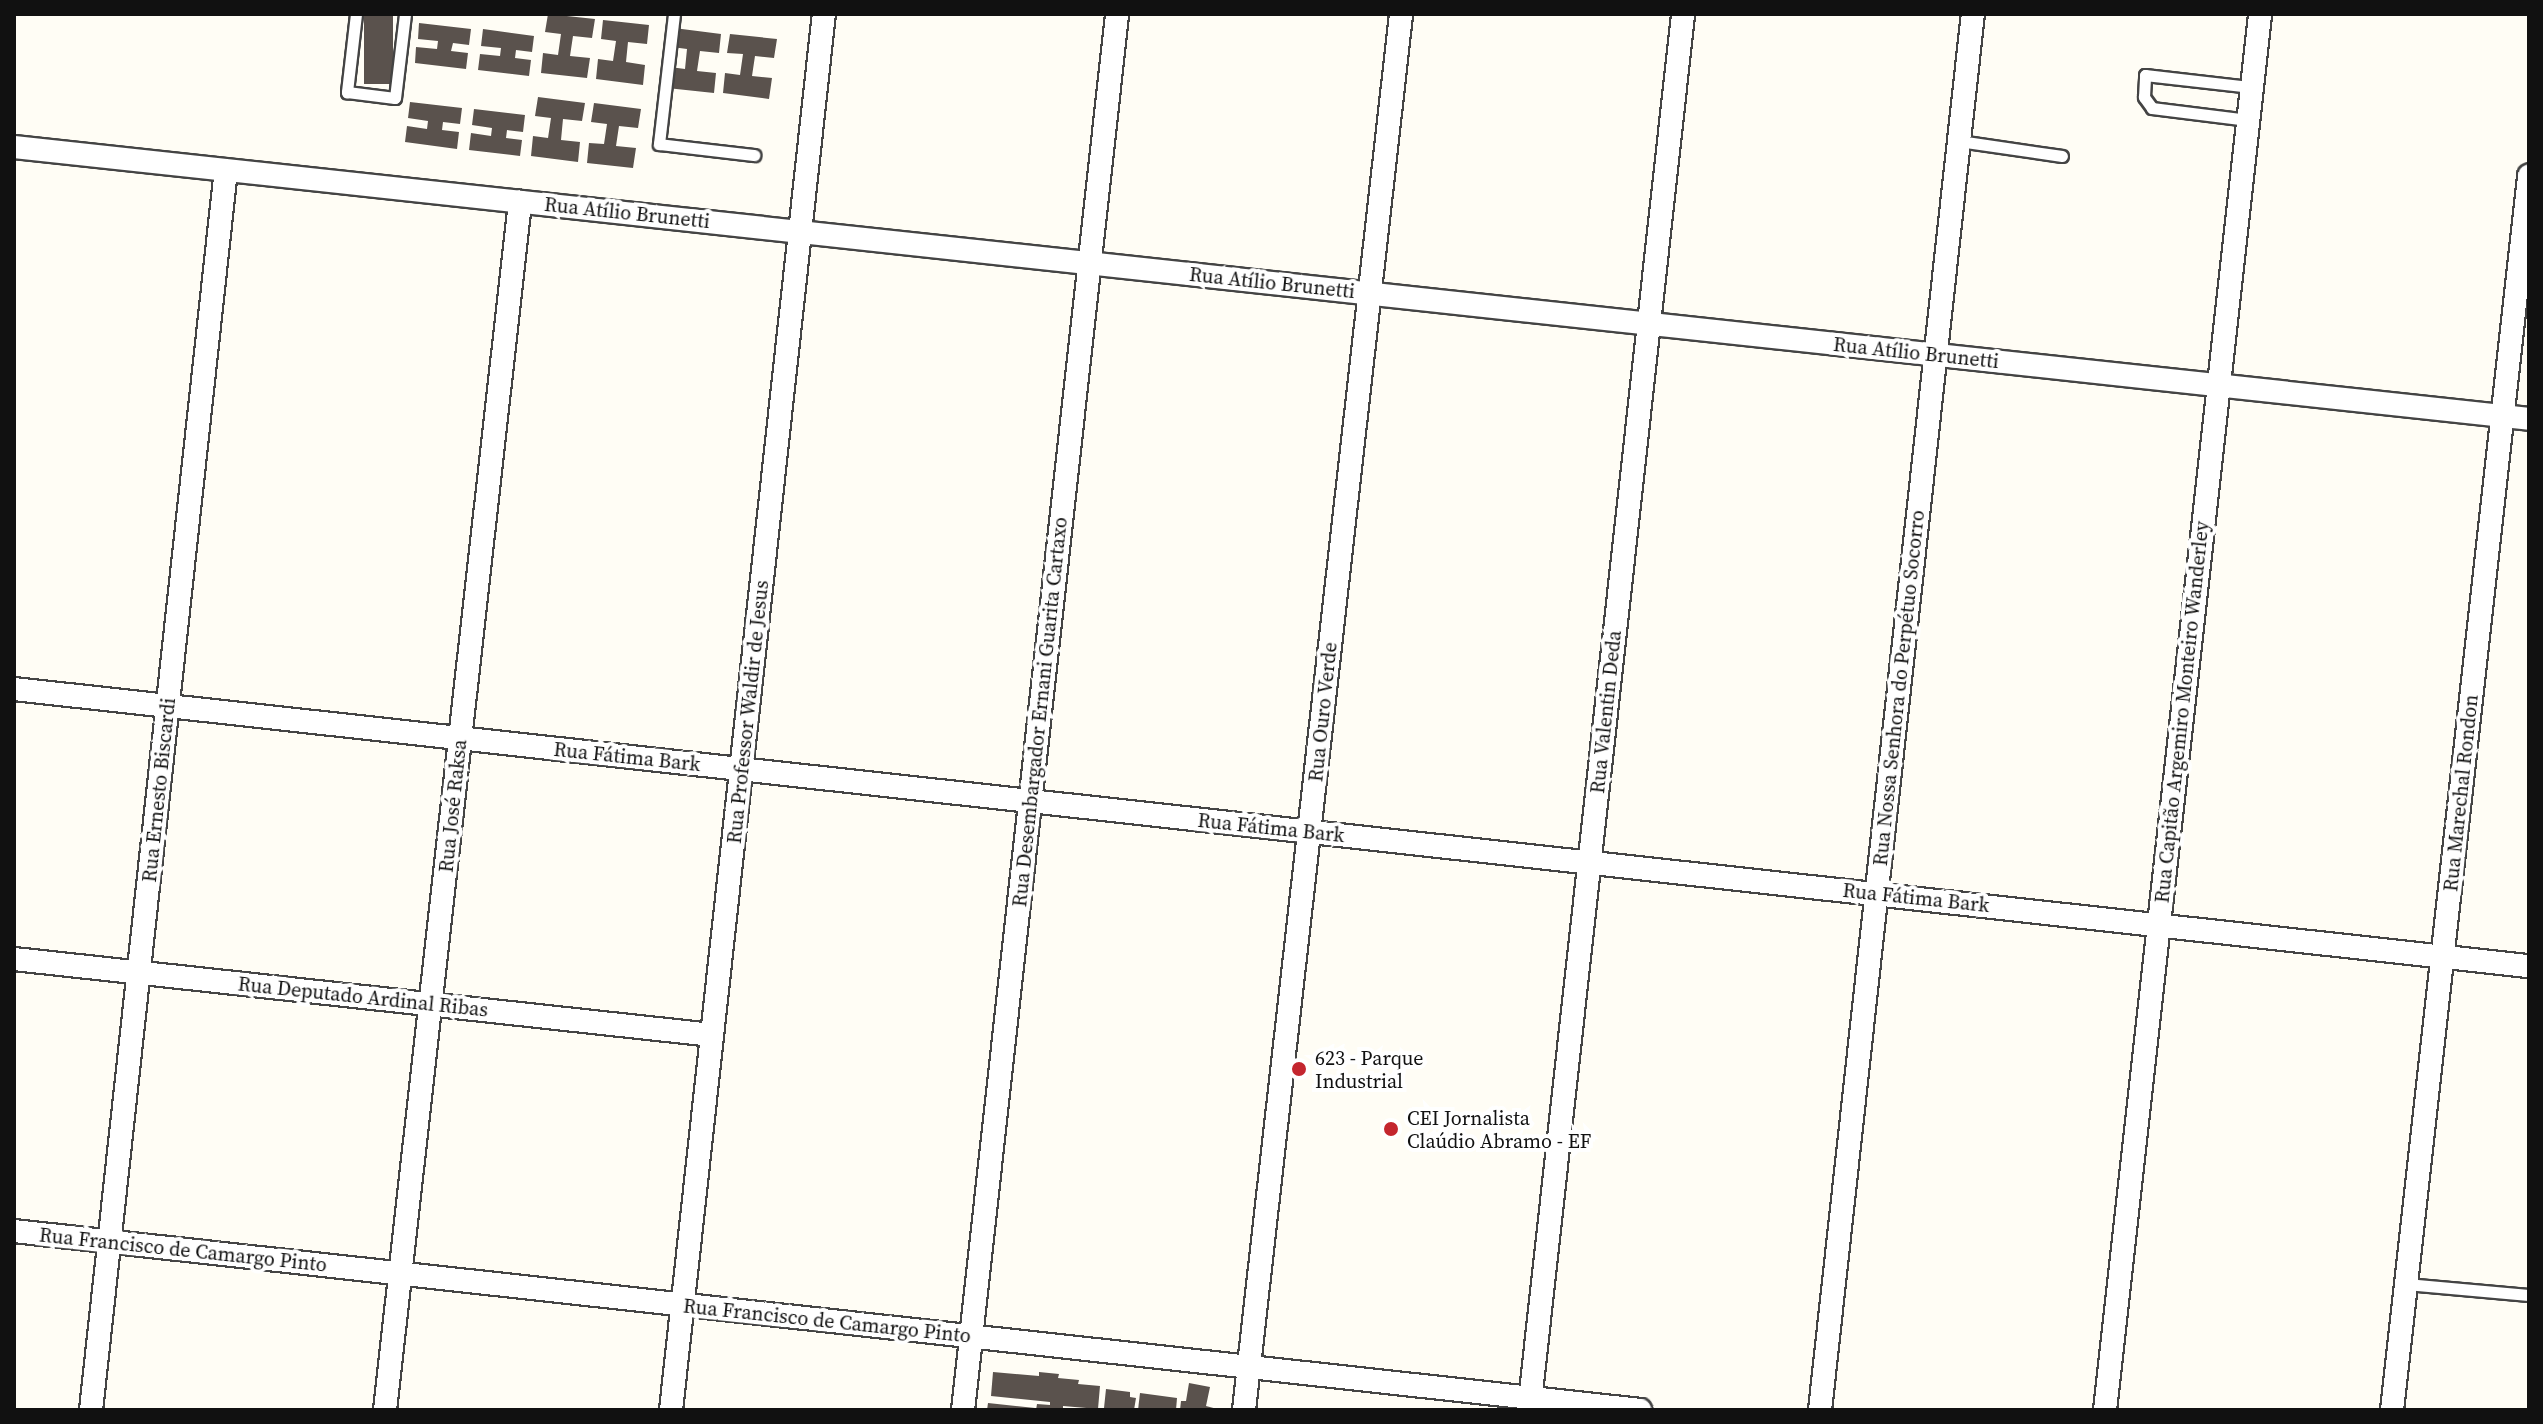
<!DOCTYPE html>
<html>
<head>
<meta charset="utf-8">
<style>
  body { margin:0 }
  #map { position:relative; width:2543px; height:1424px; overflow:hidden; background:#fffdf5; font-family:"Source Serif 4",serif }
  div>[style] { position:absolute }
  .building>* { inset:0; background:#5a524d; transform-origin:0 0 }
  .roads { filter:drop-shadow(2px 0 #444) drop-shadow(-2px 0 #444) drop-shadow(0 2px #444) drop-shadow(0 -2px #444) }
  .service>* { height:11px; margin:-5.5px; padding:0 5.5px; transform-origin:5.5px; border-radius:5.5px; background:#fff }
  .minor>* { height:22px; margin:-11px; padding:0 11px; transform-origin:11px; border-radius:11px; background:#fff }
  .dots>* { width:22px; height:22px; translate:-50% -50%; box-sizing:border-box; border:4px solid #fff; border-radius:50% }
  span { translate:-50% -50%; white-space:nowrap; text-align:center; line-height:1.15; -webkit-text-stroke:8px #fff; paint-order:stroke }
  .street-label { font-size:20px; color:#111 }
  .poi-label { font-size:20px; color:#111 }
  .left { translate:0 -50%; text-align:left }
  .frame { position:absolute; inset:0; border:16px solid #111; pointer-events:none }
</style>
</head>
<body>
<div id="map">
  <div class="building">
    <i style="left:364px;top:14px;width:29px;height:70px"></i>
    <i style="clip-path:polygon(548px 14px,595px 19px,592px 38px,573px 36px,570px 56px,590px 58px,587px 78px,541px 73px,543px 53px,558px 55px,561px 34px,545px 32px)"></i>
    <i style="clip-path:polygon(603px 20px,649px 25px,647px 44px,628px 42px,626px 62px,645px 65px,643px 85px,596px 79px,598px 59px,613px 61px,616px 41px,601px 39px)"></i>
    <i style="clip-path:polygon(419px 23px,471px 29px,469px 45px,453px 43px,451px 51px,468px 53px,466px 69px,415px 63px,416px 47px,437px 49px,438px 41px,418px 39px)"></i>
    <i style="clip-path:polygon(674px 28px,721px 34px,719px 53px,700px 51px,697px 71px,716px 73px,714px 93px,667px 88px,670px 67px,685px 69px,687px 49px,672px 47px)"></i>
    <i style="clip-path:polygon(483px 29px,534px 36px,532px 52px,516px 50px,515px 58px,531px 60px,529px 76px,478px 70px,480px 54px,500px 56px,501px 48px,481px 46px)"></i>
    <i style="clip-path:polygon(730px 34px,777px 39px,774px 58px,755px 56px,752px 76px,772px 78px,769px 99px,723px 93px,725px 73px,740px 75px,743px 54px,727px 53px)"></i>
    <i style="clip-path:polygon(538px 97px,585px 103px,582px 121px,563px 119px,561px 140px,580px 142px,578px 162px,531px 156px,533px 136px,548px 138px,551px 118px,535px 116px)"></i>
    <i style="clip-path:polygon(410px 102px,462px 108px,460px 124px,443px 122px,442px 130px,459px 132px,457px 149px,405px 142px,407px 126px,427px 129px,428px 121px,408px 118px)"></i>
    <i style="clip-path:polygon(594px 103px,641px 109px,638px 128px,619px 126px,616px 146px,636px 148px,633px 168px,587px 163px,589px 143px,604px 144px,607px 124px,591px 122px)"></i>
    <i style="clip-path:polygon(474px 109px,525px 115px,523px 132px,507px 130px,506px 138px,522px 140px,520px 156px,469px 150px,471px 133px,491px 136px,492px 128px,472px 125px)"></i>
    <i style="clip-path:polygon(993px 1372px,1039px 1376px,1039px 1372px,1059px 1374px,1058px 1378px,1079px 1380px,1078px 1384px,1100px 1386px,1098px 1409px,1063px 1406px,1063px 1410px,1036px 1410px,1037px 1404px,1050px 1405px,1050px 1402px,991px 1396px)"></i>
    <i style="clip-path:polygon(1189px 1383px,1210px 1387px,1206px 1406px,1221px 1410px,1180px 1410px,1181px 1401px,1186px 1401px)"></i>
    <i style="clip-path:polygon(1106px 1389px,1130px 1392px,1130px 1397px,1136px 1398px,1134px 1410px,1104px 1408px)"></i>
    <i style="clip-path:polygon(1140px 1393px,1177px 1398px,1176px 1410px,1138px 1410px)"></i>
    <i style="clip-path:polygon(988px 1403px,1035px 1408px,1035px 1410px,987px 1410px)"></i>
  </div>
  <div class="roads">
    <div class="service">
      <i style="left:356px;top:14px;width:79px;rotate:96.6deg"></i>
      <i style="left:347px;top:92px;width:48px;rotate:7.1deg"></i>
      <i style="left:395px;top:98px;width:85px;rotate:-83.2deg"></i>
      <i style="left:674px;top:14px;width:131px;rotate:96.6deg"></i>
      <i style="left:659px;top:144px;width:96px;rotate:6.6deg"></i>
      <i style="left:2248px;top:120px;width:97px;rotate:-172.9deg"></i>
      <i style="left:2152px;top:108px;width:14px;rotate:-126deg"></i>
      <i style="left:2144px;top:97px;width:22px;rotate:-87deg"></i>
      <i style="left:2145px;top:75px;width:107px;rotate:6.5deg"></i>
      <i style="left:1959px;top:141px;width:104px;rotate:8.3deg"></i>
      <i style="left:2406px;top:1284px;width:123px;rotate:5.1deg"></i>
    </div>
    <div class="minor">
      <i style="left:14px;top:147px;width:2530px;rotate:6.17deg"></i>
      <i style="left:14px;top:689px;width:2530px;rotate:6.29deg"></i>
      <i style="left:14px;top:959px;width:702px;rotate:6.21deg"></i>
      <i style="left:14px;top:1231px;width:1636px;rotate:6.28deg"></i>
      <i style="left:91px;top:1410px;width:1247px;rotate:-83.79deg"></i>
      <i style="left:385px;top:1410px;width:1216px;rotate:-83.62deg"></i>
      <i style="left:671px;top:1410px;width:1404px;rotate:-83.75deg"></i>
      <i style="left:963px;top:1410px;width:1404px;rotate:-83.7deg"></i>
      <i style="left:1244px;top:1410px;width:1405px;rotate:-83.58deg"></i>
      <i style="left:1529px;top:1410px;width:1404px;rotate:-83.7deg"></i>
      <i style="left:1820px;top:1410px;width:1404px;rotate:-83.75deg"></i>
      <i style="left:2105px;top:1410px;width:1405px;rotate:-83.66deg"></i>
      <i style="left:2392px;top:1410px;width:1242px;rotate:-83.66deg"></i>
    </div>
  </div>
  <div class="dots">
    <i style="left:1299px;top:1069px;background:#c4262e"></i>
    <i style="left:1391px;top:1129px;background:#c4262e"></i>
  </div>
  <div class="street-label">
    <span style="left:627px;top:213px;rotate:6deg">Rua Atílio Brunetti</span>
    <span style="left:1272px;top:283px;rotate:6deg">Rua Atílio Brunetti</span>
    <span style="left:1916px;top:353px;rotate:6deg">Rua Atílio Brunetti</span>
    <span style="left:1899px;top:688px;rotate:-84deg">Rua Nossa Senhora do Perpétuo Socorro</span>
    <span style="left:748px;top:712px;rotate:-84deg">Rua Professor Waldir de Jesus</span>
    <span style="left:1040px;top:712px;rotate:-84deg">Rua Desembargador Ernani Guarita Cartaxo</span>
    <span style="left:1323px;top:712px;rotate:-84deg">Rua Ouro Verde</span>
    <span style="left:1606px;top:712px;rotate:-84deg">Rua Valentin Deda</span>
    <span style="left:2182px;top:712px;rotate:-84deg">Rua Capitão Argemiro Monteiro Wanderley</span>
    <span style="left:627px;top:757px;rotate:6deg">Rua Fátima Bark</span>
    <span style="left:159px;top:790px;rotate:-84deg">Rua Ernesto Biscardi</span>
    <span style="left:2461px;top:793px;rotate:-84deg">Rua Marechal Rondon</span>
    <span style="left:453px;top:806px;rotate:-84deg">Rua José Raksa</span>
    <span style="left:1271px;top:828px;rotate:6deg">Rua Fátima Bark</span>
    <span style="left:1916px;top:898px;rotate:6deg">Rua Fátima Bark</span>
    <span style="left:363px;top:997px;rotate:6deg">Rua Deputado Ardinal Ribas</span>
    <span style="left:183px;top:1250px;rotate:6deg">Rua Francisco de Camargo Pinto</span>
    <span style="left:827px;top:1321px;rotate:6deg">Rua Francisco de Camargo Pinto</span>
  </div>
  <div class="poi-label">
    <span class="left" style="left:1315px;top:1070px">623 - Parque<br>Industrial</span>
    <span class="left" style="left:1407px;top:1130px">CEI Jornalista<br>Claúdio Abramo - EF</span>
  </div>
  <div class="frame"></div>
</div>
</body>
</html>
